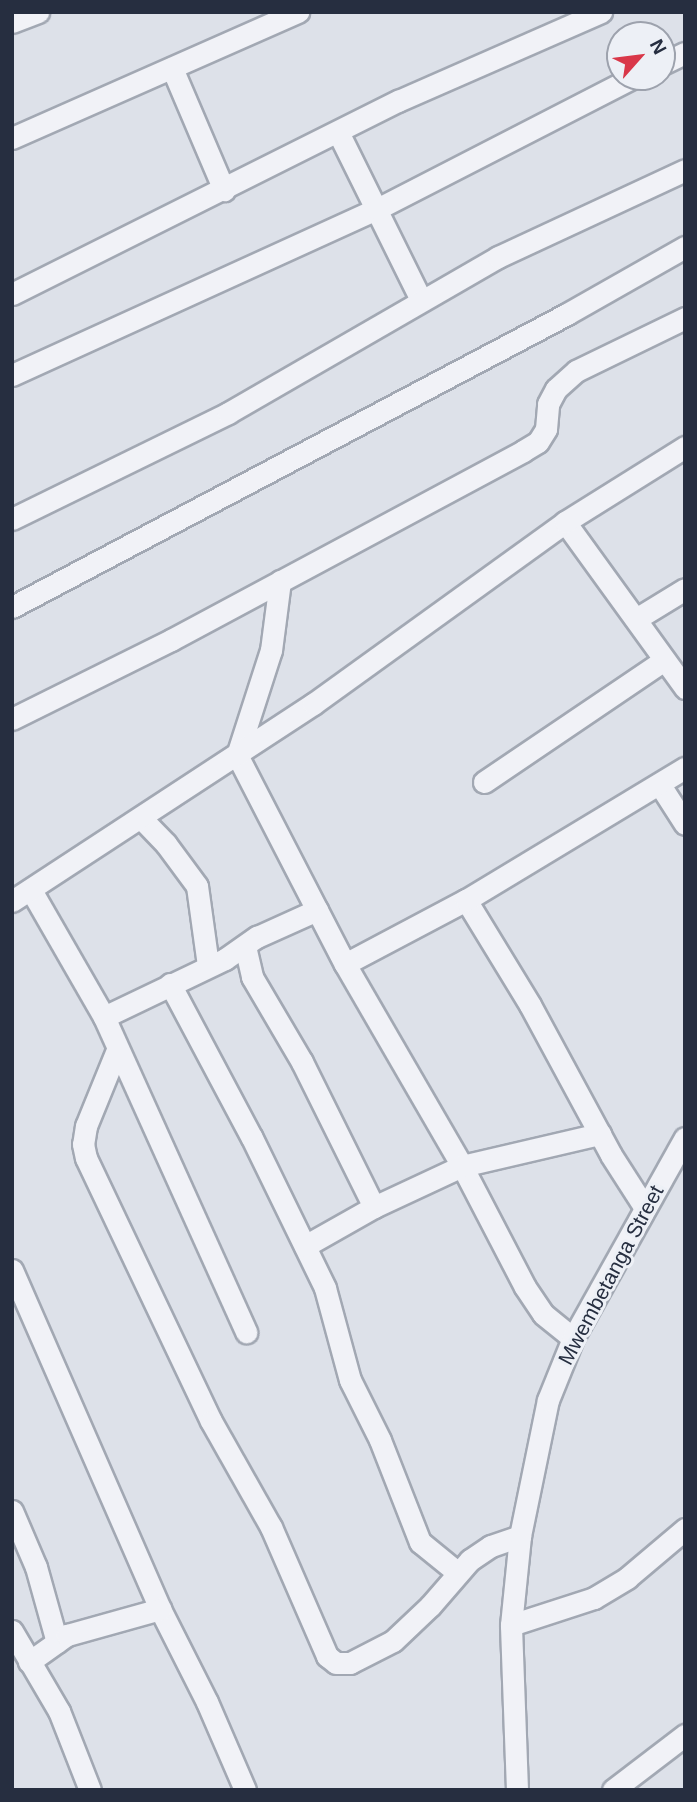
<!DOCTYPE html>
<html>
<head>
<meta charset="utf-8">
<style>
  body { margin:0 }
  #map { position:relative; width:697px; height:1802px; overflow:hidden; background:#dde1e9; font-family:Arial,sans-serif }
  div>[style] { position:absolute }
  .roads { filter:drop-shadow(2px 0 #a2a8b3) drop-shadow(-2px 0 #a2a8b3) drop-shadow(0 2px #a2a8b3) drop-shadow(0 -2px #a2a8b3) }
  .minor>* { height:21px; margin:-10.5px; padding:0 10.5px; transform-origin:10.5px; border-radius:10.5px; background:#f1f2f7 }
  span { translate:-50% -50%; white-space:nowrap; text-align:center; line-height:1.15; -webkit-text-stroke:6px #edf0f6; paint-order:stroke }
  .street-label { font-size:21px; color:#262e40 }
  .frame { position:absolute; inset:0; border:14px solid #262e40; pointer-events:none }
  .north { position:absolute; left:606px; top:21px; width:70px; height:70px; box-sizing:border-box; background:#edf0f6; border:2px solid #9da2ad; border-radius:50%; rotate:62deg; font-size:19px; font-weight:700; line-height:28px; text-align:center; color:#262e40 }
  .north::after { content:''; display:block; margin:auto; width:24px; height:32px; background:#d93749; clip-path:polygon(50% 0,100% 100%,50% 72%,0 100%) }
</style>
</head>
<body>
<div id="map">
  <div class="roads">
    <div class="minor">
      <i style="left:12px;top:22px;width:28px;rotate:-21deg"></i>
      <i style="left:662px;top:64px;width:25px;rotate:-26deg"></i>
      <i style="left:172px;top:68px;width:133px;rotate:66.9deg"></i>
      <i style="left:338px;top:132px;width:187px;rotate:63.7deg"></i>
      <i style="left:12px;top:138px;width:313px;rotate:-23.8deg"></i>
      <i style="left:12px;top:294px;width:432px;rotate:-26.6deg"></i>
      <i style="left:398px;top:101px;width:222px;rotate:-23.7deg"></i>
      <i style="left:12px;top:375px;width:401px;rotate:-24.5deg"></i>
      <i style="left:377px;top:209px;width:289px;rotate:-27.2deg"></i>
      <i style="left:12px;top:519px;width:241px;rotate:-26.1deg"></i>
      <i style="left:228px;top:413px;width:312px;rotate:-30deg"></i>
      <i style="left:498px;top:257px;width:206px;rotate:-24.9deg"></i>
      <i style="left:565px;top:522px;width:205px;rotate:54.1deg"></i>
      <i style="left:280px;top:581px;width:70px;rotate:97.4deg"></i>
      <i style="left:271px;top:650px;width:110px;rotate:107.9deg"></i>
      <i style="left:237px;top:755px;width:235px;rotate:62.7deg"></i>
      <i style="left:345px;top:964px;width:233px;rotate:59.9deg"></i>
      <i style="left:462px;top:1166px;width:136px;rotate:62.5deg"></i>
      <i style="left:525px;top:1287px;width:32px;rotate:56deg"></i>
      <i style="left:543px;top:1314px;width:38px;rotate:39deg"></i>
      <i style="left:12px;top:607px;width:628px;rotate:-27.83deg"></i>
      <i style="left:567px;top:314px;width:136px;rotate:-29.6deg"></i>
      <i style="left:636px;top:619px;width:57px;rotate:-31.5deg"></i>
      <i style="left:12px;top:719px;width:178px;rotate:-26.4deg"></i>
      <i style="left:171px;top:640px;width:400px;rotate:-28.2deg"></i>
      <i style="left:523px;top:451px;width:17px;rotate:-31deg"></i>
      <i style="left:538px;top:442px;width:15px;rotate:-58deg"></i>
      <i style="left:546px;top:429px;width:25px;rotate:-85deg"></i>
      <i style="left:548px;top:404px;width:17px;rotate:-62deg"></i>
      <i style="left:556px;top:389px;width:27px;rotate:-42deg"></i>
      <i style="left:576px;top:371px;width:121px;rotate:-25.9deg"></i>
      <i style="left:484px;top:782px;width:217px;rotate:-34.1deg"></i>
      <i style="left:660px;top:785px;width:46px;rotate:57.3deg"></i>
      <i style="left:141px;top:818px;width:36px;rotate:46deg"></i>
      <i style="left:166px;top:844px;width:52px;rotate:53.6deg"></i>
      <i style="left:197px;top:886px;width:80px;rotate:82.1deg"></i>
      <i style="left:31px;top:890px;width:146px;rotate:60.1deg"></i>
      <i style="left:104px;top:1017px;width:346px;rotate:65.7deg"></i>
      <i style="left:466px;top:900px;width:123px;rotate:58.6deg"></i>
      <i style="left:530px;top:1005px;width:170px;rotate:61.6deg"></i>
      <i style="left:611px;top:1155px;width:63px;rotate:57.3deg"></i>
      <i style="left:12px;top:901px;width:360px;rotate:-33.2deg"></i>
      <i style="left:313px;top:704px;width:311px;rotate:-35.8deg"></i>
      <i style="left:565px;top:522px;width:142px;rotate:-32deg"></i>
      <i style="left:245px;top:946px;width:32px;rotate:77deg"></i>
      <i style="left:252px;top:977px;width:99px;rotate:59.5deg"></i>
      <i style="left:302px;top:1062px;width:162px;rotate:63.6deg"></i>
      <i style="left:345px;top:964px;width:137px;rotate:-27.9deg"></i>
      <i style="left:466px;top:900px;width:256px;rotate:-31.1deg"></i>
      <i style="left:170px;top:984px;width:174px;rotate:62deg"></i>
      <i style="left:252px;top:1138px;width:167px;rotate:64deg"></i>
      <i style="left:325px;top:1288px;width:95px;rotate:74.8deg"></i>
      <i style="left:350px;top:1380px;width:67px;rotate:63.4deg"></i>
      <i style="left:380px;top:1440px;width:110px;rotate:68.6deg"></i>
      <i style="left:420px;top:1542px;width:49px;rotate:39.2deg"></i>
      <i style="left:104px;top:1017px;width:134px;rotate:-25.6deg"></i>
      <i style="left:225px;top:959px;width:39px;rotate:-35deg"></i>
      <i style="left:257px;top:937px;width:66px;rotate:-24.2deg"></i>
      <i style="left:117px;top:1050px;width:82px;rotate:112.2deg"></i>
      <i style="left:86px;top:1126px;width:18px;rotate:99deg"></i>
      <i style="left:83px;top:1144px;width:14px;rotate:78deg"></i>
      <i style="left:86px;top:1158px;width:291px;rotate:64.6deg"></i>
      <i style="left:211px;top:1421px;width:122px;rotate:60.5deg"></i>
      <i style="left:271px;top:1527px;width:141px;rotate:66.5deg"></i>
      <i style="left:327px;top:1656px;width:11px;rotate:38deg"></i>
      <i style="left:336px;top:1663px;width:14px"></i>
      <i style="left:350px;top:1663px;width:48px;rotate:-27.1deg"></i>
      <i style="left:393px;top:1641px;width:51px;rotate:-43.4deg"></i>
      <i style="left:430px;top:1606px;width:61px;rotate:-49deg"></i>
      <i style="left:470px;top:1560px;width:25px;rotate:-34deg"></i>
      <i style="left:491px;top:1546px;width:31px;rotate:-19deg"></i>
      <i style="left:305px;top:1246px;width:79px;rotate:-29.5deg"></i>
      <i style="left:374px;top:1207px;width:97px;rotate:-25deg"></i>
      <i style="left:462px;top:1166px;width:142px;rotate:-13.1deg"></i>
      <i style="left:12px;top:1270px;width:370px;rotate:66.4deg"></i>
      <i style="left:160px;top:1609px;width:104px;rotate:63.2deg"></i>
      <i style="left:207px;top:1702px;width:96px;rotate:66.6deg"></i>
      <i style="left:12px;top:1511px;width:61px;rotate:66.8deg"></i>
      <i style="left:36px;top:1567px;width:78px;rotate:74.4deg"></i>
      <i style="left:511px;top:1625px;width:87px;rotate:-18deg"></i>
      <i style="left:594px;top:1598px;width:39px;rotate:-31deg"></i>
      <i style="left:627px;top:1578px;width:76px;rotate:-40.2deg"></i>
      <i style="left:12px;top:1631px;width:93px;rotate:59.6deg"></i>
      <i style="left:59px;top:1711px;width:85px;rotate:68.6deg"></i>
      <i style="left:29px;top:1662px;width:47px;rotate:-35.4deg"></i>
      <i style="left:67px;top:1635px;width:97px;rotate:-15.6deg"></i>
      <i style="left:517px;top:1790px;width:165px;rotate:-92.1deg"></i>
      <i style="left:511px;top:1625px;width:89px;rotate:-84.2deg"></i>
      <i style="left:520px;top:1536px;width:139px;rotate:-78.4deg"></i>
      <i style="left:548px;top:1400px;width:67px;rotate:-68deg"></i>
      <i style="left:573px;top:1338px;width:229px;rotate:-60.8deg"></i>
      <i style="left:613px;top:1790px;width:91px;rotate:-37.4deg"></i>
    </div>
  </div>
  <div class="street-label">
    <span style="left:611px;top:1275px;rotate:-62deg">Mwembetanga Street</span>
  </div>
  <div class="frame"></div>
  <div class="north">N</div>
</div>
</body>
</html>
